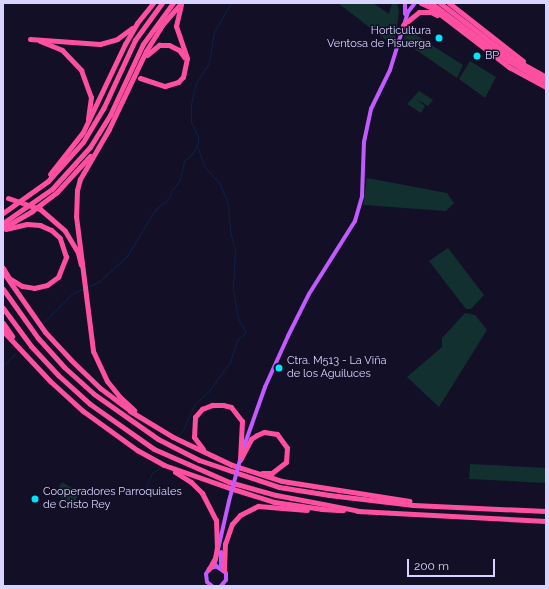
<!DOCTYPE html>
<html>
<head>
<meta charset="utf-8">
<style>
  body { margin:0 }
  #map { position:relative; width:549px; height:589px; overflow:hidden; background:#130f26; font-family:Raleway,sans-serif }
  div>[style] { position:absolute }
  .green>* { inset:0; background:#12302f; transform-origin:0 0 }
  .stream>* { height:1px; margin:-0.5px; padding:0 0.5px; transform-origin:0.5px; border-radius:0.5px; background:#0c2248 }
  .major>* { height:4px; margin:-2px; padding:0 2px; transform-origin:2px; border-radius:2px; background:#c25bff }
  .highway>* { height:5px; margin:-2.5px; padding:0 2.5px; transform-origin:2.5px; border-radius:2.5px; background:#ff4fa3 }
  .major-bridge>* { height:4px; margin:-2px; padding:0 2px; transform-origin:2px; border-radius:2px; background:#c25bff }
  .highway-bridge>* { height:5px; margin:-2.5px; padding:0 2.5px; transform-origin:2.5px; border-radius:2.5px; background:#ff4fa3 }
  .dots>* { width:11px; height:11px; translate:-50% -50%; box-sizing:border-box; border:2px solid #130f26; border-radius:50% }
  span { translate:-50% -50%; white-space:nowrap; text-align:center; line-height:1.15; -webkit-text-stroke:3px #130f26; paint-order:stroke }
  .poi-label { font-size:11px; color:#d9d4ff }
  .right { translate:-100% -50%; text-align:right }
  .left { translate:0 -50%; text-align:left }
  .frame { position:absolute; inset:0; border:4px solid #d9d4ff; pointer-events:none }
  .scale { position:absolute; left:407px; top:559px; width:88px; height:18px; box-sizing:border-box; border:2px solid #d9d4ff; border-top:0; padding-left:5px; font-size:12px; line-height:14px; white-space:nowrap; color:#d9d4ff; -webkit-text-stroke:3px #130f26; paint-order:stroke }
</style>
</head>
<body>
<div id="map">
  <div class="green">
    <i style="clip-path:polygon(373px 3px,389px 14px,392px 3px,397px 3px,399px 12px,394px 46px,339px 4px)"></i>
    <i style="clip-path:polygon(408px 30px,463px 65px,457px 78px,403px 41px)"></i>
    <i style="clip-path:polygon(470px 61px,496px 77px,485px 98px,459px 79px)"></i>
    <i style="clip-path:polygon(419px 91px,433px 100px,428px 106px,416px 99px,425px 106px,421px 113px,407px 104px)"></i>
    <i style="clip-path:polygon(367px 178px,447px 193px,454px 203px,446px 211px,363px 205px)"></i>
    <i style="clip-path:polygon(448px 248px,484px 295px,471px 309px,466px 309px,429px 261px)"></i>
    <i style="clip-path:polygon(465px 313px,475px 315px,487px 330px,439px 407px,407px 377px,442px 347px,442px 338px)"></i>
    <i style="left:470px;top:464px;width:76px;height:15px;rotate:3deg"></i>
    <i style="left:62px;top:482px;width:21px;height:14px;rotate:31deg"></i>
  </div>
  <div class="stream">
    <i style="left:88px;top:287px;width:15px;rotate:-28deg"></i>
    <i style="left:101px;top:280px;width:35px;rotate:-43deg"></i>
    <i style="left:127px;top:256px;width:52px;rotate:-59deg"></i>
    <i style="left:154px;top:211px;width:21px;rotate:-41deg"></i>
    <i style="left:170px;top:197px;width:6px;rotate:-81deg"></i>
    <i style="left:171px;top:191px;width:14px;rotate:-51deg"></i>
    <i style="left:180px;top:180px;width:19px;rotate:-78deg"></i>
    <i style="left:184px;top:161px;width:11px;rotate:-41deg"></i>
    <i style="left:192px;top:154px;width:13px;rotate:-61deg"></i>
    <i style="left:198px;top:143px;width:7px;rotate:-90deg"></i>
    <i style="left:198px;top:136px;width:16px;rotate:-117deg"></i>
    <i style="left:191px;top:122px;width:18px;rotate:-90deg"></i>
    <i style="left:191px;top:104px;width:22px;rotate:-77deg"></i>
    <i style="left:196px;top:83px;width:24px;rotate:-57deg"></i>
    <i style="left:209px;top:63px;width:31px;rotate:-81deg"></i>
    <i style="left:214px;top:32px;width:34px;rotate:-60deg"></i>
    <i style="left:44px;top:322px;width:41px;rotate:-45deg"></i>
    <i style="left:73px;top:293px;width:10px;rotate:-24deg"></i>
    <i style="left:3px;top:365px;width:18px;rotate:-43deg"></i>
    <i style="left:178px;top:435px;width:7px;rotate:-45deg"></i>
    <i style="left:183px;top:430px;width:27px;rotate:-66deg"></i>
    <i style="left:194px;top:405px;width:21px;rotate:-43deg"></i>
    <i style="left:209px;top:391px;width:36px;rotate:-54deg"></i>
    <i style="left:230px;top:362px;width:23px;rotate:-72deg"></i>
    <i style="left:237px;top:340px;width:11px;rotate:-38deg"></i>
    <i style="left:246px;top:333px;width:17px;rotate:-118deg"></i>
    <i style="left:238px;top:318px;width:29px;rotate:-100deg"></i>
    <i style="left:233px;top:289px;width:38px;rotate:-87deg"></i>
    <i style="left:235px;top:251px;width:21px;rotate:-104deg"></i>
    <i style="left:230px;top:231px;width:27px;rotate:-94deg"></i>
    <i style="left:228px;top:204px;width:22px;rotate:-112deg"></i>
    <i style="left:220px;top:184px;width:24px;rotate:-132deg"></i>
    <i style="left:204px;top:166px;width:21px;rotate:-109deg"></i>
    <i style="left:146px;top:488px;width:16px;rotate:-68deg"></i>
    <i style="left:152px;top:473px;width:9px;rotate:-32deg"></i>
  </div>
  <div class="major">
    <i style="left:405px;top:3px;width:11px;rotate:90deg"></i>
    <i style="left:242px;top:452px;width:69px;rotate:-70.5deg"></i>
    <i style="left:265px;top:387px;width:56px;rotate:-65.7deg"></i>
    <i style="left:288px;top:336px;width:47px;rotate:-63.4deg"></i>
    <i style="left:309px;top:294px;width:86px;rotate:-57.8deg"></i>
    <i style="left:355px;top:221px;width:26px;rotate:-74deg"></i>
    <i style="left:362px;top:196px;width:54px;rotate:-87.9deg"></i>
    <i style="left:364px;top:142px;width:34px;rotate:-78deg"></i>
    <i style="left:371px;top:109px;width:43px;rotate:-64deg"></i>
    <i style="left:390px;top:70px;width:61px;rotate:-72.8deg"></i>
    <i style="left:408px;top:12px;width:11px;rotate:-52deg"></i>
    <i style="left:221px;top:552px;width:16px;rotate:90deg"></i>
    <i style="left:214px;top:567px;width:68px;rotate:-77.2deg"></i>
    <i style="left:212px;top:586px;width:6px;rotate:-141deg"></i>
    <i style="left:207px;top:582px;width:8px;rotate:-97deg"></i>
    <i style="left:206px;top:574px;width:6px;rotate:-59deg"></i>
    <i style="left:209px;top:569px;width:8px;rotate:-23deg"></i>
    <i style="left:216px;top:566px;width:12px;rotate:35deg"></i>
    <i style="left:226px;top:573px;width:7px;rotate:90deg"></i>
    <i style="left:226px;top:580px;width:8px;rotate:130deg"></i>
  </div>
  <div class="highway">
    <i style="left:421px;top:3px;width:12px;rotate:24deg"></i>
    <i style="left:432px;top:8px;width:97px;rotate:37.5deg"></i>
    <i style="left:509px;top:67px;width:42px;rotate:28.4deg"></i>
    <i style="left:431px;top:3px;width:97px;rotate:36.6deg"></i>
    <i style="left:509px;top:61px;width:43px;rotate:29.6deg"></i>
    <i style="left:440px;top:3px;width:91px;rotate:37.4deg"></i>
    <i style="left:512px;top:58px;width:39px;rotate:29deg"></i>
    <i style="left:449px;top:3px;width:94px;rotate:38.1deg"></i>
    <i style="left:403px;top:25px;width:21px;rotate:-39deg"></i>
    <i style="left:419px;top:12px;width:12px"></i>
    <i style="left:431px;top:12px;width:7px;rotate:27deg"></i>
    <i style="left:30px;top:39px;width:70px;rotate:4.1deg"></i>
    <i style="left:100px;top:44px;width:18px;rotate:-16deg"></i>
    <i style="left:117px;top:39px;width:19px;rotate:-36deg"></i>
    <i style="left:40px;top:41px;width:24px;rotate:22deg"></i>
    <i style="left:62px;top:50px;width:28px;rotate:46deg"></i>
    <i style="left:81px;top:70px;width:29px;rotate:70deg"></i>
    <i style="left:91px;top:97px;width:22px;rotate:98deg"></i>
    <i style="left:147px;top:55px;width:16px;rotate:-40deg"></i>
    <i style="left:159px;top:45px;width:10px"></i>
    <i style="left:169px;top:45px;width:11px;rotate:27deg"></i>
    <i style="left:179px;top:50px;width:9px;rotate:54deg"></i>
    <i style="left:140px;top:78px;width:26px;rotate:18deg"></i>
    <i style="left:165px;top:86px;width:14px;rotate:-17deg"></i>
    <i style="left:178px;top:82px;width:7px;rotate:-45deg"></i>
    <i style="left:183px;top:77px;width:19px;rotate:-78deg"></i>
    <i style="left:187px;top:58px;width:34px;rotate:-109deg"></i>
    <i style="left:176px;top:26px;width:22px;rotate:-77deg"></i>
    <i style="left:109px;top:129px;width:58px;rotate:120.1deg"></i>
    <i style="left:80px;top:179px;width:11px;rotate:105deg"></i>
    <i style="left:77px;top:190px;width:26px;rotate:92deg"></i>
    <i style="left:76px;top:216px;width:136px;rotate:82.8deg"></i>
    <i style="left:93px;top:351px;width:33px;rotate:65deg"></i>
    <i style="left:107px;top:381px;width:19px;rotate:51deg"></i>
    <i style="left:119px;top:396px;width:21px;rotate:43deg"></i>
    <i style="left:108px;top:131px;width:89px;rotate:-64.6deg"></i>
    <i style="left:146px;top:51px;width:31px;rotate:-58deg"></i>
    <i style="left:162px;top:25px;width:29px;rotate:-49deg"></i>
    <i style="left:50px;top:174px;width:53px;rotate:-51.8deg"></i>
    <i style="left:83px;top:132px;width:98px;rotate:-64.5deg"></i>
    <i style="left:125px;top:44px;width:24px;rotate:-60deg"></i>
    <i style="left:137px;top:23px;width:26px;rotate:-51deg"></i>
    <i style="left:40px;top:209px;width:33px;rotate:41deg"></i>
    <i style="left:65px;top:231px;width:26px;rotate:59deg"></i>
    <i style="left:78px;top:253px;width:12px;rotate:76deg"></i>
    <i style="left:3px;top:213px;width:55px;rotate:-35.4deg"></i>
    <i style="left:48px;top:181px;width:52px;rotate:-48.1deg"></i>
    <i style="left:83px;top:142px;width:39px;rotate:-59deg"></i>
    <i style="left:103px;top:109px;width:76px;rotate:-65.1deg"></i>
    <i style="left:135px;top:40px;width:46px;rotate:-53.9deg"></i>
    <i style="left:3px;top:223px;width:60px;rotate:-34.8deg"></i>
    <i style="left:52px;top:189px;width:57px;rotate:-47.9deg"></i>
    <i style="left:90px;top:147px;width:38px;rotate:-58deg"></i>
    <i style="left:110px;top:115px;width:78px;rotate:-65.1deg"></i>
    <i style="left:143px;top:44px;width:51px;rotate:-53.8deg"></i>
    <i style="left:3px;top:228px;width:34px;rotate:-30deg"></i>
    <i style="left:32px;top:211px;width:31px;rotate:-37deg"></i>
    <i style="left:57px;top:192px;width:49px;rotate:-47.5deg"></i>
    <i style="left:3px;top:268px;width:12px;rotate:59deg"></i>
    <i style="left:9px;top:278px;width:15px;rotate:32deg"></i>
    <i style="left:22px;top:286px;width:12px;rotate:9deg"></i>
    <i style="left:34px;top:288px;width:13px;rotate:-13deg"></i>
    <i style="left:47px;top:285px;width:14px;rotate:-36deg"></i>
    <i style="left:58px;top:277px;width:22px;rotate:-68deg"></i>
    <i style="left:66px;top:257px;width:20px;rotate:-108deg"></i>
    <i style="left:60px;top:238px;width:12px;rotate:-138deg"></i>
    <i style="left:51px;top:230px;width:12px;rotate:-156deg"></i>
    <i style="left:40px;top:225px;width:13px;rotate:-176deg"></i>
    <i style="left:27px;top:224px;width:22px;rotate:167deg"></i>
    <i style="left:3px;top:272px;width:73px;rotate:55deg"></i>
    <i style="left:45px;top:332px;width:38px;rotate:47deg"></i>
    <i style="left:71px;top:360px;width:40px;rotate:44deg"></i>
    <i style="left:100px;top:388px;width:38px;rotate:37deg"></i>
    <i style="left:130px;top:411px;width:50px;rotate:31.2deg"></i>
    <i style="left:173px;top:437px;width:65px;rotate:25.4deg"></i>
    <i style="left:232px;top:465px;width:52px;rotate:17.7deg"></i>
    <i style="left:282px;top:481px;width:129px;rotate:8.9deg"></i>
    <i style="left:3px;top:289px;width:60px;rotate:54.5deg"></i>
    <i style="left:38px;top:338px;width:39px;rotate:48deg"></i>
    <i style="left:64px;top:367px;width:40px;rotate:42deg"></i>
    <i style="left:94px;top:394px;width:78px;rotate:35.1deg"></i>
    <i style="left:158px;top:439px;width:46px;rotate:27.1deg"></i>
    <i style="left:199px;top:460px;width:84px;rotate:18.6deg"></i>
    <i style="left:279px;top:487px;width:51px;rotate:9.1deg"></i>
    <i style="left:329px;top:495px;width:85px;rotate:6.8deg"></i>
    <i style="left:413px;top:505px;width:133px;rotate:2.6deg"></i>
    <i style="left:3px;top:308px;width:47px;rotate:53.6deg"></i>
    <i style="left:31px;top:346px;width:40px;rotate:47deg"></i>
    <i style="left:58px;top:375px;width:43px;rotate:42.2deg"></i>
    <i style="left:90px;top:404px;width:78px;rotate:35.1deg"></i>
    <i style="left:154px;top:449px;width:82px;rotate:23.7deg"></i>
    <i style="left:229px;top:482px;width:49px;rotate:15.5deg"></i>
    <i style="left:276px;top:495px;width:86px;rotate:10.8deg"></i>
    <i style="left:3px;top:323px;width:16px;rotate:55deg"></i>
    <i style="left:3px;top:331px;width:69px;rotate:46.8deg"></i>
    <i style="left:50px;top:381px;width:45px;rotate:42.3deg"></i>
    <i style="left:83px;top:411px;width:67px;rotate:35.8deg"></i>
    <i style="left:137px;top:450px;width:31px;rotate:29deg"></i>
    <i style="left:164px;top:465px;width:70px;rotate:19.2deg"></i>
    <i style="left:230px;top:488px;width:46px;rotate:17.7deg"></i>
    <i style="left:274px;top:502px;width:49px;rotate:8.1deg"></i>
    <i style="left:203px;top:449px;width:15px;rotate:-127deg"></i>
    <i style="left:194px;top:437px;width:20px;rotate:-87deg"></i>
    <i style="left:195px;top:417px;width:11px;rotate:-49deg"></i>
    <i style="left:202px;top:409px;width:11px;rotate:-22deg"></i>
    <i style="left:212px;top:405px;width:11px"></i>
    <i style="left:223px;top:405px;width:8px;rotate:14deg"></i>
    <i style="left:231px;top:407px;width:18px;rotate:52deg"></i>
    <i style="left:242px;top:421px;width:37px;rotate:93deg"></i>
    <i style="left:240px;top:460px;width:24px;rotate:-62deg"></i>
    <i style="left:251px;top:439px;width:7px;rotate:-34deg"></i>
    <i style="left:257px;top:435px;width:8px;rotate:-23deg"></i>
    <i style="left:264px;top:432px;width:13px;rotate:9deg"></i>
    <i style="left:277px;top:434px;width:17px;rotate:54deg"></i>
    <i style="left:287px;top:448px;width:14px;rotate:94deg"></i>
    <i style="left:286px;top:462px;width:18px;rotate:142deg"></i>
    <i style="left:272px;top:473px;width:10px;rotate:180deg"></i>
    <i style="left:175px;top:472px;width:19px;rotate:32deg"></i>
    <i style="left:191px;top:482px;width:16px;rotate:45deg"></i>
    <i style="left:202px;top:493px;width:30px;rotate:63deg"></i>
    <i style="left:216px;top:520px;width:27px;rotate:88deg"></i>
    <i style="left:217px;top:547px;width:11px;rotate:100deg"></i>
    <i style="left:215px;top:558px;width:13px;rotate:119deg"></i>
    <i style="left:321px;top:509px;width:22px;rotate:3deg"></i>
    <i style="left:357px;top:511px;width:189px;rotate:3deg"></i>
    <i style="left:224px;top:570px;width:26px;rotate:-88deg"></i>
    <i style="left:225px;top:544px;width:21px;rotate:-71deg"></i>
    <i style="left:232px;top:524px;width:12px;rotate:-48deg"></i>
    <i style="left:240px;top:515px;width:20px;rotate:-27deg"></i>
    <i style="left:258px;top:506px;width:49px;rotate:4.7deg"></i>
  </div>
  <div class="major-bridge">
    <i style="left:229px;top:501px;width:42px;rotate:-75deg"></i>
  </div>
  <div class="highway-bridge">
    <i style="left:8px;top:198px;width:34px;rotate:19deg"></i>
  </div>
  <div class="dots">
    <i style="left:439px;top:38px;background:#00e5ff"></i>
    <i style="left:477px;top:56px;background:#00e5ff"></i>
    <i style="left:279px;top:368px;background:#00e5ff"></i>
    <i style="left:35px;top:499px;background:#00e5ff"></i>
  </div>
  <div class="poi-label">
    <span class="right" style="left:431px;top:38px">Horticultura<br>Ventosa de Pisuerga</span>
    <span class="left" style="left:485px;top:56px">BP</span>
    <span class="left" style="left:287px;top:368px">Ctra. M513 - La Viña<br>de los Aguiluces</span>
    <span class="left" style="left:43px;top:499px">Cooperadores Parroquiales<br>de Cristo Rey</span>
  </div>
  <div class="frame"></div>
  <div class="scale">200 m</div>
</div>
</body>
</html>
